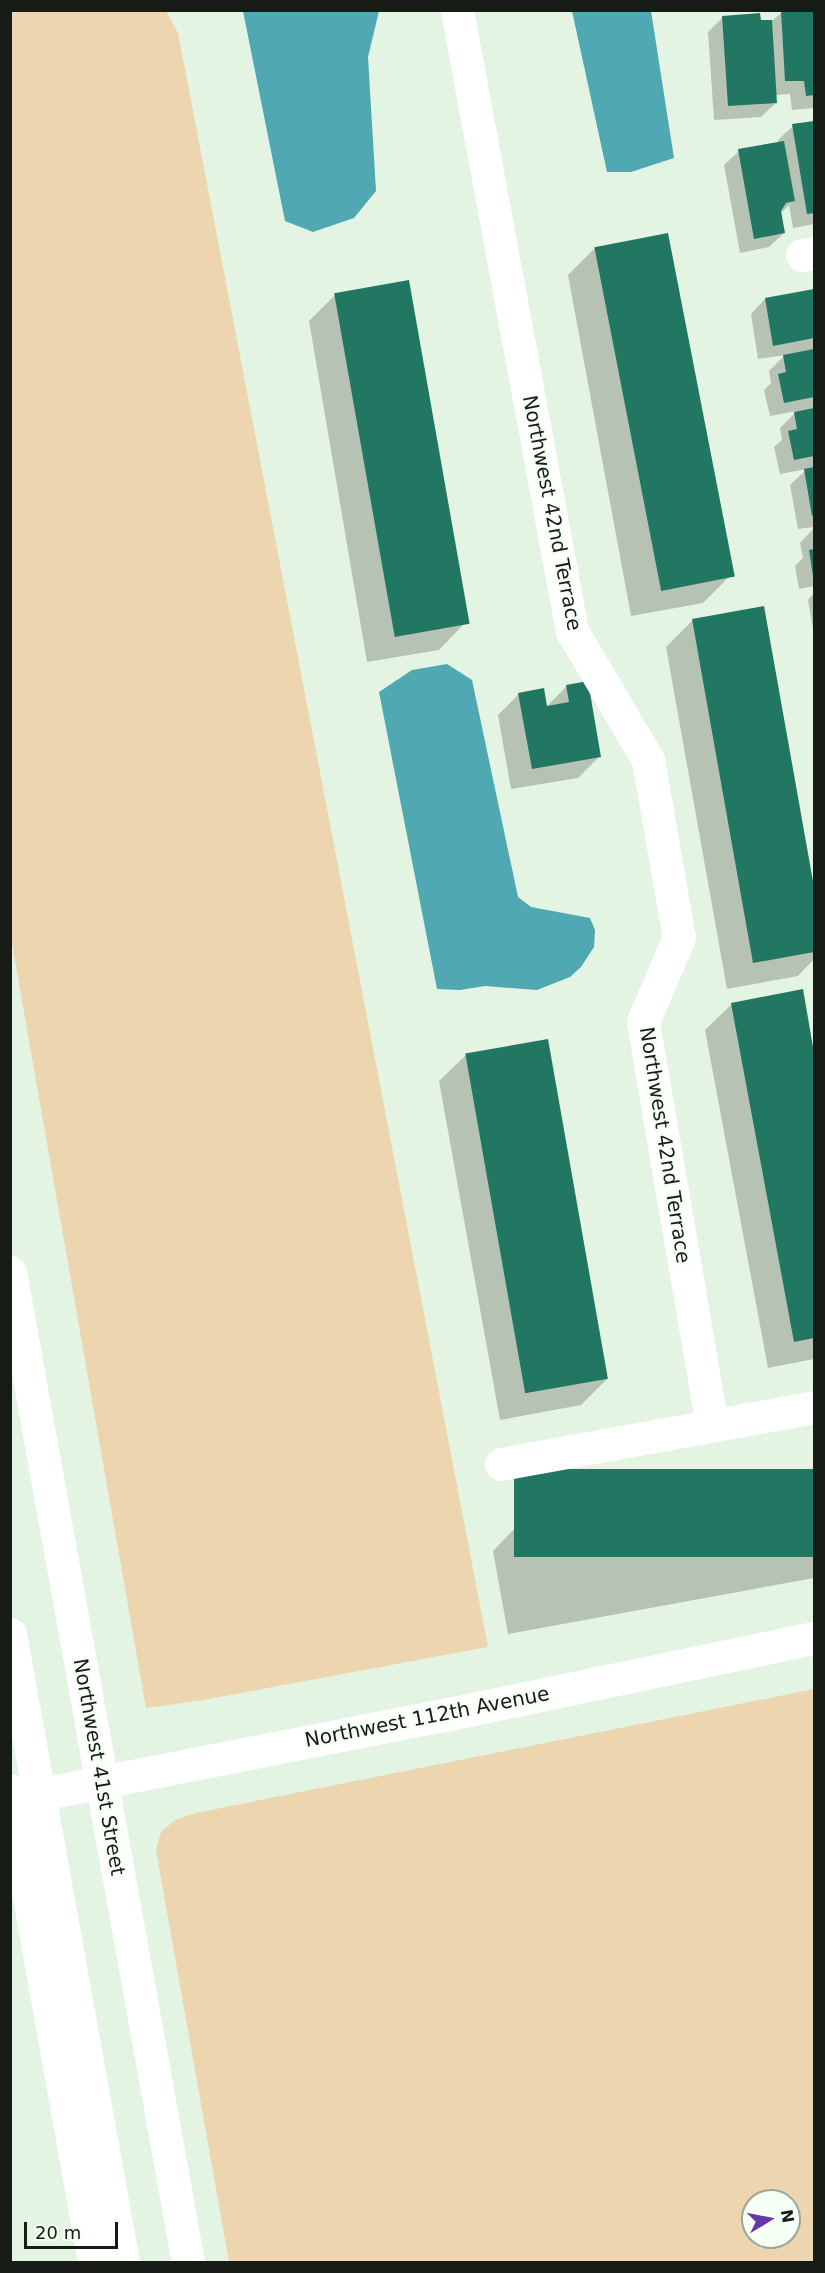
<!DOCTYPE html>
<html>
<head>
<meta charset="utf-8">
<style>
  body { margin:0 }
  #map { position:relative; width:825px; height:2273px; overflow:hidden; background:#e4f4e2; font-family:"DejaVu Sans",sans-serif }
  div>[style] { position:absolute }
  .green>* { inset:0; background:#ecd5af }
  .water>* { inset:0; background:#50a8b2 }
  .shadow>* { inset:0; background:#0003 }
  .building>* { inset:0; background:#227763; transform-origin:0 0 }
  .minor>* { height:33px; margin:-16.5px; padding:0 16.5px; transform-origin:16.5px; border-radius:16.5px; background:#fff }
  .major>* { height:33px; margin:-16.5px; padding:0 16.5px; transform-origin:16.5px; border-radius:16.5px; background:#fff }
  span { translate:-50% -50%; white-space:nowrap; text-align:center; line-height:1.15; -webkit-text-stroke:5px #f5fff4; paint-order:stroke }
  .street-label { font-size:20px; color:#161b15 }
  .frame { position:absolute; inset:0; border:12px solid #161b15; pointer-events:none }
  .north { position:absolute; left:741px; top:2189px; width:60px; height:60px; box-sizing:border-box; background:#f5fff4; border:2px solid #9ca49b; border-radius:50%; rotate:80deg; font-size:16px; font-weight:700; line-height:24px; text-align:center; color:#161b15 }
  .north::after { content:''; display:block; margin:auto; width:21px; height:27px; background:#6735ac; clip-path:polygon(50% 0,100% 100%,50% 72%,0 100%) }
  .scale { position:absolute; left:24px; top:2222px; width:94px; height:27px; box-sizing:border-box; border:3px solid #161b15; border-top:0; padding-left:8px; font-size:18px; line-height:21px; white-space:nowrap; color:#161b15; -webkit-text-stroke:4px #f5fff4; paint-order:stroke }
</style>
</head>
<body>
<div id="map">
  <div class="green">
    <i style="clip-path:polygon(10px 11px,166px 11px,178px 33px,488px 1647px,203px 1700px,146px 1708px,11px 938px)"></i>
    <i style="clip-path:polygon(evenodd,814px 1689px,814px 2262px,229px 2262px,156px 1850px,161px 1832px,175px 1820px,196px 1813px,814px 1689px,753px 2201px,789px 2201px,789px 2237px,753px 2237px,753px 2201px)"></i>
  </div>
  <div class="water">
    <i style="clip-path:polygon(243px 11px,379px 11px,368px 57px,376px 191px,354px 218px,313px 232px,285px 221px)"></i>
    <i style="clip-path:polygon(572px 11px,651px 11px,674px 158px,631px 172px,607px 172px)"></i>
    <i style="clip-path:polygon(447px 664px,472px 680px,518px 897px,531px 907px,590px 918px,595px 930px,594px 947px,581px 967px,570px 977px,537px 990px,485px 986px,460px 990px,437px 989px,379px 692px,412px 670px)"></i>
  </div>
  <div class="shadow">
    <i style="clip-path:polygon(814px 10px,814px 108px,792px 110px,790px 94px,775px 95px,776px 103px,761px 117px,714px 120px,708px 32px,723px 17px,772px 21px,782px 12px)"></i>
    <i style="clip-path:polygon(814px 122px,814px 224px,793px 228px,789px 205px,780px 214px,784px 233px,769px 247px,740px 253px,724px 165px,739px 151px,779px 144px,778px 140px,793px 126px)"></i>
    <i style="clip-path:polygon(595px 248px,730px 576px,703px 603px,631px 616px,568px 275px)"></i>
    <i style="clip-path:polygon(814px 290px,814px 527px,798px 529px,790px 485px,807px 469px,780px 474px,774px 447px,782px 440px,780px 428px,797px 411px,770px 416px,764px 390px,771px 383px,769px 371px,785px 355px,758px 359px,751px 314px,765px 299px)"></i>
    <i style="clip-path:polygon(335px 295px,465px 623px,439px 650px,367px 662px,309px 321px)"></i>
    <i style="clip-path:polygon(814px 528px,814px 586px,799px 589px,795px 566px,803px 558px,800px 543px)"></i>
    <i style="clip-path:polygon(814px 593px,814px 635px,808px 600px)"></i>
    <i style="clip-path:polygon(763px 607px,814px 895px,814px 959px,798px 976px,727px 989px,666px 647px,693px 620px)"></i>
    <i style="clip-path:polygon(567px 686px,599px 757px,578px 778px,511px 789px,498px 715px,519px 694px,546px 707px)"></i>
    <i style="clip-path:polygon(802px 991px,814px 1061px,814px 1359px,768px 1368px,705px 1030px,732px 1004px)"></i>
    <i style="clip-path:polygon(466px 1055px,607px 1379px,581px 1405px,500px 1420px,439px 1081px)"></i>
    <i style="clip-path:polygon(814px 1470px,814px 1578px,508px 1634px,493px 1551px,519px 1524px)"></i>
  </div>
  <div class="building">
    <i style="clip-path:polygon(814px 10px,814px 95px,806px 96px,804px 81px,785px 81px,781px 11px)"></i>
    <i style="clip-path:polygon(760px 13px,761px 20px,772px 20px,777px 103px,728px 106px,722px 16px)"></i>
    <i style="clip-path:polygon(814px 121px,814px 213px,807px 214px,792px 124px)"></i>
    <i style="clip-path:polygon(784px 141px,795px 201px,786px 203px,781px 211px,785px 233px,754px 239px,738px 149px)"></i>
    <i style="left:668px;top:233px;width:350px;height:75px;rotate:79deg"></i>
    <i style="left:409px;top:280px;width:349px;height:76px;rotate:80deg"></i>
    <i style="clip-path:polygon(814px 289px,814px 338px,773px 346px,765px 298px)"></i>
    <i style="clip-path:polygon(814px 349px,814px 397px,784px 403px,778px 374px,786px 372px,783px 355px)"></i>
    <i style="clip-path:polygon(814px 408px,814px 456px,794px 460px,788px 431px,797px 429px,794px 412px)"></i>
    <i style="clip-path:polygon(814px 467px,814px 515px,812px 516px,804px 469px)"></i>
    <i style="clip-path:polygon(814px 549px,814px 576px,813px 576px,809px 550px)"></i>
    <i style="clip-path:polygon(764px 606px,814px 887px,814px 952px,753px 963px,692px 619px)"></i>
    <i style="clip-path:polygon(588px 681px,601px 757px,532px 769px,518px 693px,544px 688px,547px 706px,569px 702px,566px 685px)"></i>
    <i style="clip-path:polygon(803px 989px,814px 1053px,814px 1338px,794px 1342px,731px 1003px)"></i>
    <i style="left:548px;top:1039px;width:345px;height:84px;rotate:80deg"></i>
    <i style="left:814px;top:1469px;width:88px;height:300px;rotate:90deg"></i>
  </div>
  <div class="minor">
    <i style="left:457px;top:10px;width:632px;rotate:79.51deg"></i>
    <i style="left:572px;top:631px;width:150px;rotate:59.5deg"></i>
    <i style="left:648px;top:760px;width:180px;rotate:80.1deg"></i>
    <i style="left:679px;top:937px;width:92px;rotate:113deg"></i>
    <i style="left:643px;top:1022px;width:408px;rotate:80.3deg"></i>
    <i style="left:802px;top:255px;width:12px;rotate:-9deg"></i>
    <i style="left:501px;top:1464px;width:318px;rotate:-10.3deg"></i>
    <i style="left:10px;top:1800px;width:438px;rotate:-11.1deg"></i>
    <i style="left:440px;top:1716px;width:382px;rotate:-11.8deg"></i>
  </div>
  <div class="major">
    <i style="left:10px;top:1272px;width:1006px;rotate:79.81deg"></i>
    <i style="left:10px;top:1634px;width:638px;rotate:79.8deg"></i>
    <i style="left:10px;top:1790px;width:479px;rotate:79.9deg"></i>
  </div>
  <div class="street-label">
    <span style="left:552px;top:513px;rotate:79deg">Northwest 42nd Terrace</span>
    <span style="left:665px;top:1145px;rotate:81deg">Northwest 42nd Terrace</span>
    <span style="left:427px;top:1717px;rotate:-11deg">Northwest 112th Avenue</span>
    <span style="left:99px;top:1767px;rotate:80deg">Northwest 41st Street</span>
  </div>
  <div class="frame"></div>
  <div class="north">N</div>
  <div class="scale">20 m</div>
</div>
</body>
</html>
